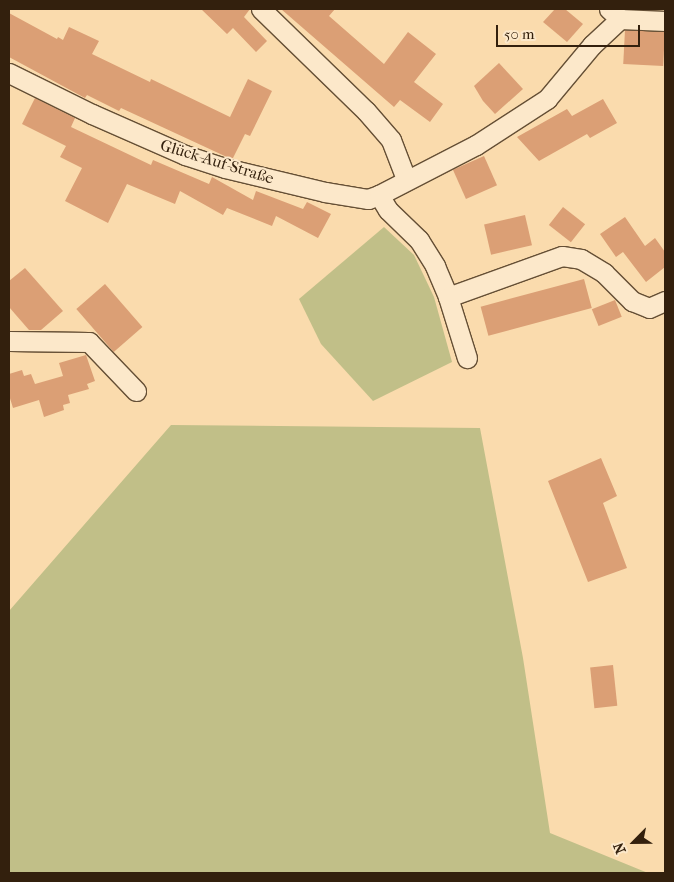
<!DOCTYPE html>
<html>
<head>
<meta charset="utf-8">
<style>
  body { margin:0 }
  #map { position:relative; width:674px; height:882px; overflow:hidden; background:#fadbad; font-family:"IM FELL French Canon",serif }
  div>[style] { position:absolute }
  .green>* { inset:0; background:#c1bf88 }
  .building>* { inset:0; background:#db9f75; transform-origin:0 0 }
  .roads { filter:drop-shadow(1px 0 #654f35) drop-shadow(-1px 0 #654f35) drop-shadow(0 1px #654f35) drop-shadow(0 -1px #654f35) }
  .minor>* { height:19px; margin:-9.5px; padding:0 9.5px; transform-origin:9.5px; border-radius:9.5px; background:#fce8ca }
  span { translate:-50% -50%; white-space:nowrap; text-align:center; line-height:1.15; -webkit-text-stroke:4px #fce8ca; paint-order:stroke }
  .street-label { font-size:16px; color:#33200d }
  .frame { position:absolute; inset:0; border:10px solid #33200d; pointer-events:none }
  .north { position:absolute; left:609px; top:817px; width:50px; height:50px; -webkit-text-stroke:4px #fce8ca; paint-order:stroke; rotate:247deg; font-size:14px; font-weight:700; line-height:20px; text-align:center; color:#33200d }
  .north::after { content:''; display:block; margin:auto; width:18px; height:22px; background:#33200d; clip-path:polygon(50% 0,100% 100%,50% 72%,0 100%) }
  .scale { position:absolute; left:496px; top:25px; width:144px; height:22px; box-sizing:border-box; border:2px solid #33200d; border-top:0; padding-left:6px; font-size:15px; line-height:18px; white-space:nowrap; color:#33200d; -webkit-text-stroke:4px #fce8ca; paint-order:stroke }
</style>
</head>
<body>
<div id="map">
  <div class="green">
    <i style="clip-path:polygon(384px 227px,414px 255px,434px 297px,452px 362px,373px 401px,321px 344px,299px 299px)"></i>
    <i style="clip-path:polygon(171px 425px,480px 428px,523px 658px,550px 833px,648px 873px,9px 873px,9px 611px)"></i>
  </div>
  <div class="building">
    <i style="clip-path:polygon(201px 9px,250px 9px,244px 17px,267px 41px,256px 52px,233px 28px,227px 34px)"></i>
    <i style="clip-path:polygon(281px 9px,335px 9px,329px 16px,384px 64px,408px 32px,436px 54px,414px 82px,443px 104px,430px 122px,400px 100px,394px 107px)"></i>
    <i style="clip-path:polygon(555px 9px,565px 9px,583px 24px,567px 42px,543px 22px)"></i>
    <i style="clip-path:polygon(9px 13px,57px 39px,58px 37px,63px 40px,69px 27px,99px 41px,92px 54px,150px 82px,151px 79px,230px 117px,248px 79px,272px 91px,250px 136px,245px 134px,233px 158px,229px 158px,121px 108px,119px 111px,87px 95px,85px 98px,9px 57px)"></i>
    <i style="left:625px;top:30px;width:40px;height:34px;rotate:3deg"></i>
    <i style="clip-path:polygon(499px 63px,523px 89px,495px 114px,483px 101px,474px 86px)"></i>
    <i style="clip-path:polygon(35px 98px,75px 118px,71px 127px,151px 165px,153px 160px,209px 184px,212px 177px,253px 200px,256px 191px,303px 209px,307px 202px,331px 214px,318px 238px,276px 216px,272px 226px,227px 208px,223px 215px,180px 191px,175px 204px,127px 184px,108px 223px,65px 201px,82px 168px,60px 157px,66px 146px,22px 124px)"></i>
    <i style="clip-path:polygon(603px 99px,617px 123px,590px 138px,587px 134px,539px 161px,517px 137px,567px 109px,572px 116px)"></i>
    <i style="left:484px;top:156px;width:32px;height:34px;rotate:66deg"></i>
    <i style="left:563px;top:207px;width:28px;height:23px;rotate:38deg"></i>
    <i style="left:525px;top:215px;width:31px;height:42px;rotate:77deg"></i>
    <i style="clip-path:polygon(625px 217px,645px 246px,655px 238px,665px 252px,665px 267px,646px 282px,623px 252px,616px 257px,600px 234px)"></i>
    <i style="clip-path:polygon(25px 268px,63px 311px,41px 330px,29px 330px,9px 307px,9px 281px)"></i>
    <i style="left:584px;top:279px;width:30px;height:107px;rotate:75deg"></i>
    <i style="left:105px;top:284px;width:57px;height:38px;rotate:49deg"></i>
    <i style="left:615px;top:300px;width:18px;height:25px;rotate:68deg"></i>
    <i style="clip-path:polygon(86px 355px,95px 381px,87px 384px,89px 389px,68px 395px,70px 403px,63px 405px,64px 410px,44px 417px,39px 400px,13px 408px,9px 395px,9px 374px,22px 370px,24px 376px,31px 374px,35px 384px,63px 376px,59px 363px)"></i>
    <i style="clip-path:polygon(601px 458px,617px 496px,603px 503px,627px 568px,588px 582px,548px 481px)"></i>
    <i style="left:613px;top:665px;width:41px;height:23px;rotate:84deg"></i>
  </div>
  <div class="roads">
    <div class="minor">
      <i style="left:261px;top:9px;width:146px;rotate:44.2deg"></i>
      <i style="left:366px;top:111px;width:38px;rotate:49deg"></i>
      <i style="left:391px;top:140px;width:42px;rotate:69deg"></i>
      <i style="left:609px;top:9px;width:15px;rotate:42deg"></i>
      <i style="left:620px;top:19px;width:45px;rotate:2.5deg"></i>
      <i style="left:9px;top:73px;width:93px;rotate:26.3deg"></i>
      <i style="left:92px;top:114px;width:102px;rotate:23.8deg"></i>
      <i style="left:185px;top:155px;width:42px;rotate:18deg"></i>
      <i style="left:225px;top:168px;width:103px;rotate:13.5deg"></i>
      <i style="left:325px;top:192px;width:44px;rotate:9.2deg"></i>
      <i style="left:368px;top:199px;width:12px;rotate:-20deg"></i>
      <i style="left:379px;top:195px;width:109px;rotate:-27.3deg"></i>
      <i style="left:476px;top:145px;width:85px;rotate:-32.9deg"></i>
      <i style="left:547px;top:99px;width:70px;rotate:-50.2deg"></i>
      <i style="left:592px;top:45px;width:38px;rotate:-43deg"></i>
      <i style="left:379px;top:195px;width:17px;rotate:59deg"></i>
      <i style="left:388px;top:210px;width:43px;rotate:44.1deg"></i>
      <i style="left:419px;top:240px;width:31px;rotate:58deg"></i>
      <i style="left:435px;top:266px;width:34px;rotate:67deg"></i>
      <i style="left:448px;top:297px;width:64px;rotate:72.7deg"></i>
      <i style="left:448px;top:297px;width:121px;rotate:-19.8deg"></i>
      <i style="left:562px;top:256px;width:19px;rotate:9deg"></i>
      <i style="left:581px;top:259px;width:27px;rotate:31deg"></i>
      <i style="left:604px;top:273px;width:40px;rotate:45deg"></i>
      <i style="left:632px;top:301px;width:18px;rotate:22deg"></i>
      <i style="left:649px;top:308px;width:17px;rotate:-24deg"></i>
      <i style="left:9px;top:341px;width:80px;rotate:0.7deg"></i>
      <i style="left:89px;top:342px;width:68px;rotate:46.2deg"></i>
    </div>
  </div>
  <div class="street-label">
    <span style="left:217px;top:162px;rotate:17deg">Glück-Auf-Straße</span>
  </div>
  <div class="frame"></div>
  <div class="north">N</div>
  <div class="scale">50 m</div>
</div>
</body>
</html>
